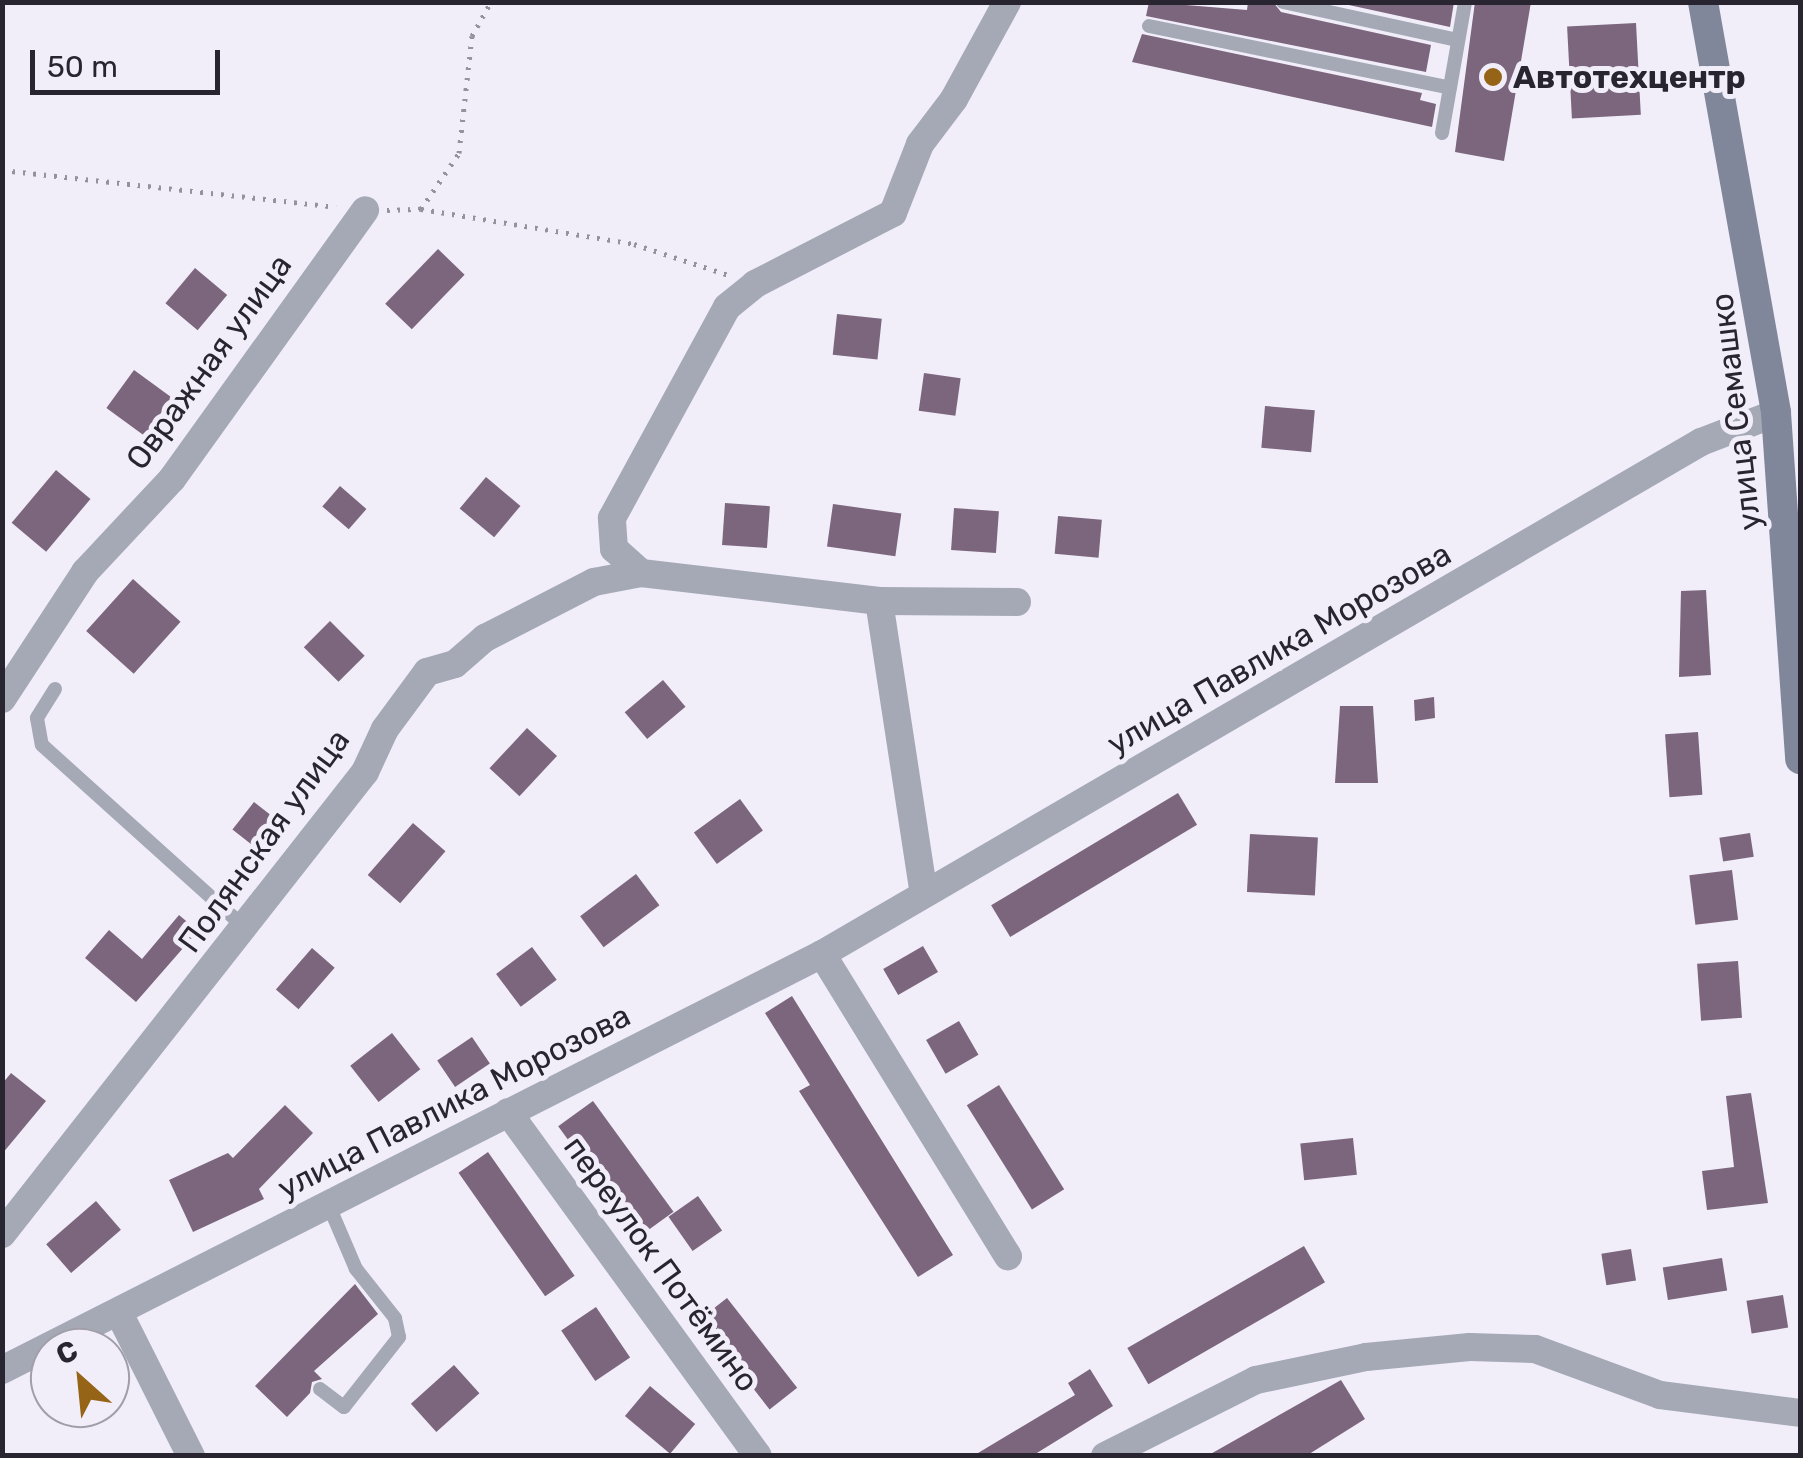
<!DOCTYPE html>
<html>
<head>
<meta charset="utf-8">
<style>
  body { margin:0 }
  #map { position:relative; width:1803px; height:1458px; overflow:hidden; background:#f1eefa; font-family:Rubik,sans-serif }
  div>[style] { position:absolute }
  .building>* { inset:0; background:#7c667d; transform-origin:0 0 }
  .path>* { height:5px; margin-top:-2.5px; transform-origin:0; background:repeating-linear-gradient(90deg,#95929e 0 2.5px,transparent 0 10.5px) }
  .service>* { height:14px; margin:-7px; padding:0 7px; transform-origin:7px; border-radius:7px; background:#a5a9b6 }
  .minor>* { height:28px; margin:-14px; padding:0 14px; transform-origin:14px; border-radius:14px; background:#a5a9b6 }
  .secondary>* { height:30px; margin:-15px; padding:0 15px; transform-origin:15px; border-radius:15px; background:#80879a }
  .dots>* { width:28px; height:28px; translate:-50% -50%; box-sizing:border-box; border:5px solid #f1eefa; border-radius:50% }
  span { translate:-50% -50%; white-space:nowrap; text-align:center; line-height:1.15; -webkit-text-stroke:10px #f1eefa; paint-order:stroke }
  .poi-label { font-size:32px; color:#282530; font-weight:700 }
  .left { translate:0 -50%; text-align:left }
  .street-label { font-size:32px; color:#282530 }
  .frame { position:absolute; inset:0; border:5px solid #282530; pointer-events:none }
  .north { position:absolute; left:30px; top:1328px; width:100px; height:100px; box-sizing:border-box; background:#f1eefa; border:2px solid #a19ea9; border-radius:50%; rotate:333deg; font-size:28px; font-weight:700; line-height:40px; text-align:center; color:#282530 }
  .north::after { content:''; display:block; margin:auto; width:35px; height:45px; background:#966417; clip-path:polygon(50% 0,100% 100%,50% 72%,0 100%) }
  .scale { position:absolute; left:30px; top:50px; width:190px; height:45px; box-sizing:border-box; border:5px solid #282530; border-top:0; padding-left:12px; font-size:30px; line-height:35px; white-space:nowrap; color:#282530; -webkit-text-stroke:8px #f1eefa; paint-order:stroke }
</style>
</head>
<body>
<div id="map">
  <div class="building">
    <i style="clip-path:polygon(1149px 2px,1247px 10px,1248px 2px,1273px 2px,1281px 12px,1431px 45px,1426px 72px,1146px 16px)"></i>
    <i style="clip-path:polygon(1335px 2px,1454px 2px,1450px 27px)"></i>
    <i style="clip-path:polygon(1475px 2px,1531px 2px,1504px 161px,1455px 152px)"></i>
    <i style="left:1636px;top:23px;width:92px;height:69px;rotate:87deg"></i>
    <i style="clip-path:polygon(1142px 34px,1422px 93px,1420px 100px,1436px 104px,1432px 127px,1132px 62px)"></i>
    <i style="left:438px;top:249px;width:37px;height:76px;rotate:44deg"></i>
    <i style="left:195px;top:268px;width:42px;height:46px;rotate:40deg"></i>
    <i style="left:837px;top:314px;width:45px;height:41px;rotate:6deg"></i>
    <i style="left:134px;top:370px;width:47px;height:47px;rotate:36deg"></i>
    <i style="left:924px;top:373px;width:37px;height:38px;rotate:8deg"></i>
    <i style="left:1265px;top:406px;width:50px;height:42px;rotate:5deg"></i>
    <i style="left:56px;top:470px;width:45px;height:69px;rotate:40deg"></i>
    <i style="left:486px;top:477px;width:45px;height:41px;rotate:40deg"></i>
    <i style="left:340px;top:486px;width:35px;height:27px;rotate:41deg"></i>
    <i style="left:725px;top:503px;width:45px;height:42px;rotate:4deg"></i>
    <i style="left:833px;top:504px;width:69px;height:43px;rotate:8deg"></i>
    <i style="left:954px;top:508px;width:45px;height:42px;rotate:4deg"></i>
    <i style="left:1058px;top:516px;width:44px;height:38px;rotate:5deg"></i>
    <i style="left:133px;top:579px;width:64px;height:70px;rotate:42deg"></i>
    <i style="clip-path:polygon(1706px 590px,1711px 675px,1679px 677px,1681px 591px)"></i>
    <i style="left:330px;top:621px;width:49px;height:37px;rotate:45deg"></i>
    <i style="left:663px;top:680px;width:35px;height:50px;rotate:50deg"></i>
    <i style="clip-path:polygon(1434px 697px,1435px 718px,1415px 721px,1414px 700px)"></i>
    <i style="clip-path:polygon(1340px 706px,1373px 706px,1378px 783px,1335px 783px)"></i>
    <i style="left:527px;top:728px;width:41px;height:55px;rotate:43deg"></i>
    <i style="left:1698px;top:732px;width:63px;height:33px;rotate:86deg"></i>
    <i style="left:1178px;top:793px;width:37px;height:218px;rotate:59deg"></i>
    <i style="left:740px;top:799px;width:39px;height:57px;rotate:54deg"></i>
    <i style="left:254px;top:802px;width:41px;height:35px;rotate:38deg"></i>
    <i style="left:413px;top:823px;width:43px;height:69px;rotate:41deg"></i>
    <i style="left:1750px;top:833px;width:24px;height:31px;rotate:81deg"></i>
    <i style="left:1250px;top:834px;width:68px;height:58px;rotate:3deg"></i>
    <i style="left:1732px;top:870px;width:50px;height:43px;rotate:83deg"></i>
    <i style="left:636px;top:874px;width:39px;height:70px;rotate:53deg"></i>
    <i style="clip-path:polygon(179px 915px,198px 931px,136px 1002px,85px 958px,109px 930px,142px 959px)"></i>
    <i style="left:923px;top:946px;width:30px;height:46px;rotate:60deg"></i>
    <i style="left:532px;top:947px;width:41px;height:45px;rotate:53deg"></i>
    <i style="left:312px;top:948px;width:30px;height:55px;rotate:41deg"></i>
    <i style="left:1738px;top:961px;width:57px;height:41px;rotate:86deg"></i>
    <i style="clip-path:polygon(792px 996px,953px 1255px,918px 1277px,799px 1091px,810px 1085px,765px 1013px)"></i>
    <i style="left:959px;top:1021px;width:39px;height:38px;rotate:60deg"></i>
    <i style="left:392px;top:1033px;width:46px;height:53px;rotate:52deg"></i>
    <i style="left:472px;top:1037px;width:32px;height:42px;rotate:56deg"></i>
    <i style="clip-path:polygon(11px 1073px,46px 1101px,2px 1154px,2px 1084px)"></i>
    <i style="left:999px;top:1085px;width:123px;height:38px;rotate:58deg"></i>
    <i style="clip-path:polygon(1751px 1093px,1768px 1203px,1707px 1210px,1702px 1171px,1734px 1167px,1726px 1096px)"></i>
    <i style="left:593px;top:1101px;width:137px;height:43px;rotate:54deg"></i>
    <i style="clip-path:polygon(285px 1105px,313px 1133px,259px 1189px,264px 1199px,193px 1232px,169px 1180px,228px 1153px,233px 1158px)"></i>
    <i style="left:1353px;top:1138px;width:37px;height:53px;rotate:84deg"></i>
    <i style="left:488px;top:1152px;width:151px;height:36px;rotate:55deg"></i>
    <i style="left:698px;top:1196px;width:42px;height:36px;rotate:55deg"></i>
    <i style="left:96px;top:1201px;width:38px;height:66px;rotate:49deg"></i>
    <i style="left:1304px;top:1246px;width:42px;height:204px;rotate:60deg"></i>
    <i style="left:1631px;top:1249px;width:32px;height:30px;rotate:81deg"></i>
    <i style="left:1722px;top:1258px;width:33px;height:60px;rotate:81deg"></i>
    <i style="clip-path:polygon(355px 1284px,378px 1314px,314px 1371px,322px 1379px,312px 1382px,310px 1393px,287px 1417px,255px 1386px)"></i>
    <i style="left:1783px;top:1295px;width:33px;height:37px;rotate:81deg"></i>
    <i style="left:727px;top:1298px;width:114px;height:35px;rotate:52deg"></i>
    <i style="left:596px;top:1307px;width:61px;height:42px;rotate:56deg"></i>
    <i style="left:454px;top:1365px;width:38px;height:58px;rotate:48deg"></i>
    <i style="clip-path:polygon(1090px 1369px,1113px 1406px,1032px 1456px,973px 1456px,1075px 1395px,1068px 1383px)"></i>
    <i style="clip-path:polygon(1341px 1380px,1365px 1419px,1306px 1456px,1207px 1456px)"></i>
    <i style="left:650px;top:1386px;width:59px;height:39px;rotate:40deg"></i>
  </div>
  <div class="path">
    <i style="left:2px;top:170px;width:336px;rotate:6.3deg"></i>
    <i style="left:421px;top:209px;width:68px;rotate:-55.8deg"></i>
    <i style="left:459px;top:153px;width:118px;rotate:-83.7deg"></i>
    <i style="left:472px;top:36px;width:39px;rotate:-61deg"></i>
    <i style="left:387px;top:210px;width:34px;rotate:-2deg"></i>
    <i style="left:421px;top:209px;width:216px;rotate:9.3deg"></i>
    <i style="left:634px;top:244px;width:100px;rotate:18.1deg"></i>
  </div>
  <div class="service">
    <i style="left:1283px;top:2px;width:179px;rotate:12.3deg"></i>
    <i style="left:1149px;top:26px;width:307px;rotate:11.6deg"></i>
    <i style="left:1442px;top:133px;width:133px;rotate:-80deg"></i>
    <i style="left:55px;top:689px;width:34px;rotate:122deg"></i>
    <i style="left:37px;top:718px;width:27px;rotate:80deg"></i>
    <i style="left:42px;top:745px;width:275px;rotate:42deg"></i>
    <i style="left:320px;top:1389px;width:30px;rotate:37deg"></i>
    <i style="left:344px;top:1407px;width:89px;rotate:-51.8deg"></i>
    <i style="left:399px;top:1337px;width:19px;rotate:-102deg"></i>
    <i style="left:395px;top:1318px;width:63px;rotate:-128.5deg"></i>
    <i style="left:356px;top:1269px;width:69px;rotate:-113.2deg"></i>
  </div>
  <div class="minor">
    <i style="left:641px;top:573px;width:36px;rotate:-138deg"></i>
    <i style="left:614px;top:549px;width:31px;rotate:-94deg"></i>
    <i style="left:612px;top:518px;width:240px;rotate:-61.4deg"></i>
    <i style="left:727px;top:307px;width:36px;rotate:-39deg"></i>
    <i style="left:755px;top:284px;width:155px;rotate:-27.2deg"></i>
    <i style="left:893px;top:213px;width:74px;rotate:-68.6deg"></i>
    <i style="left:920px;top:144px;width:56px;rotate:-52.9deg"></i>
    <i style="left:954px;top:99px;width:111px;rotate:-61.3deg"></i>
    <i style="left:879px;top:601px;width:296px;rotate:81.3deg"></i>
    <i style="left:2px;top:699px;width:152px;rotate:-56.8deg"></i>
    <i style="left:85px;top:572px;width:127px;rotate:-46.9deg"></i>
    <i style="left:172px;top:479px;width:331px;rotate:-54.3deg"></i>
    <i style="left:822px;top:954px;width:355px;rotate:58.4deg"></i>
    <i style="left:508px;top:1112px;width:425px;rotate:54deg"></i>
    <i style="left:2px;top:1234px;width:588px;rotate:-51.84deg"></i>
    <i style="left:365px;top:772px;width:47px;rotate:-65.1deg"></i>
    <i style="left:385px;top:729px;width:71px;rotate:-53.6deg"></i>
    <i style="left:427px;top:672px;width:29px;rotate:-16deg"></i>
    <i style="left:455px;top:664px;width:40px;rotate:-41deg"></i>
    <i style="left:485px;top:638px;width:123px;rotate:-27.2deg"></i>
    <i style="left:594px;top:582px;width:48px;rotate:-10.8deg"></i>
    <i style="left:641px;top:573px;width:240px;rotate:6.7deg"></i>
    <i style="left:879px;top:601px;width:138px;rotate:0.4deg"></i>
    <i style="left:120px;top:1315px;width:158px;rotate:63.3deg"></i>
    <i style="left:2px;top:1370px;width:919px;rotate:-26.9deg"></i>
    <i style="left:822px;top:954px;width:1017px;rotate:-30.22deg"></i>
    <i style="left:1701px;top:442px;width:80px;rotate:-21.1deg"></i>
    <i style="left:1105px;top:1456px;width:169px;rotate:-26.7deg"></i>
    <i style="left:1256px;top:1380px;width:112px;rotate:-11.8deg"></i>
    <i style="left:1366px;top:1357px;width:104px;rotate:-5.5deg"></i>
    <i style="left:1470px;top:1347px;width:65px;rotate:1.8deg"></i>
    <i style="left:1535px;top:1349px;width:133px;rotate:20.2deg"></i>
    <i style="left:1660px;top:1395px;width:141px;rotate:7.3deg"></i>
  </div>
  <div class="secondary">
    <i style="left:1703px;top:2px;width:417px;rotate:79.9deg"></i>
    <i style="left:1776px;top:413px;width:347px;rotate:86deg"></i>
  </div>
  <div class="dots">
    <i style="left:1493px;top:77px;background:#966417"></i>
  </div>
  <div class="poi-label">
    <span class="left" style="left:1513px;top:77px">Автотехцентр</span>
  </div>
  <div class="street-label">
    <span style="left:209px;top:362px;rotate:-54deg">Овражная улица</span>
    <span style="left:1736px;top:412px;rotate:-97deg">улица Семашко</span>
    <span style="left:1279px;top:649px;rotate:-30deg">улица Павлика Морозова</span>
    <span style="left:264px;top:841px;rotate:-54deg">Полянская улица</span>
    <span style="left:454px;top:1102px;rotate:-27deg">улица Павлика Морозова</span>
    <span style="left:661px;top:1264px;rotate:54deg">переулок Потёмино</span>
  </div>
  <div class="frame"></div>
  <div class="north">С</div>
  <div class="scale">50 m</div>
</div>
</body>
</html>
